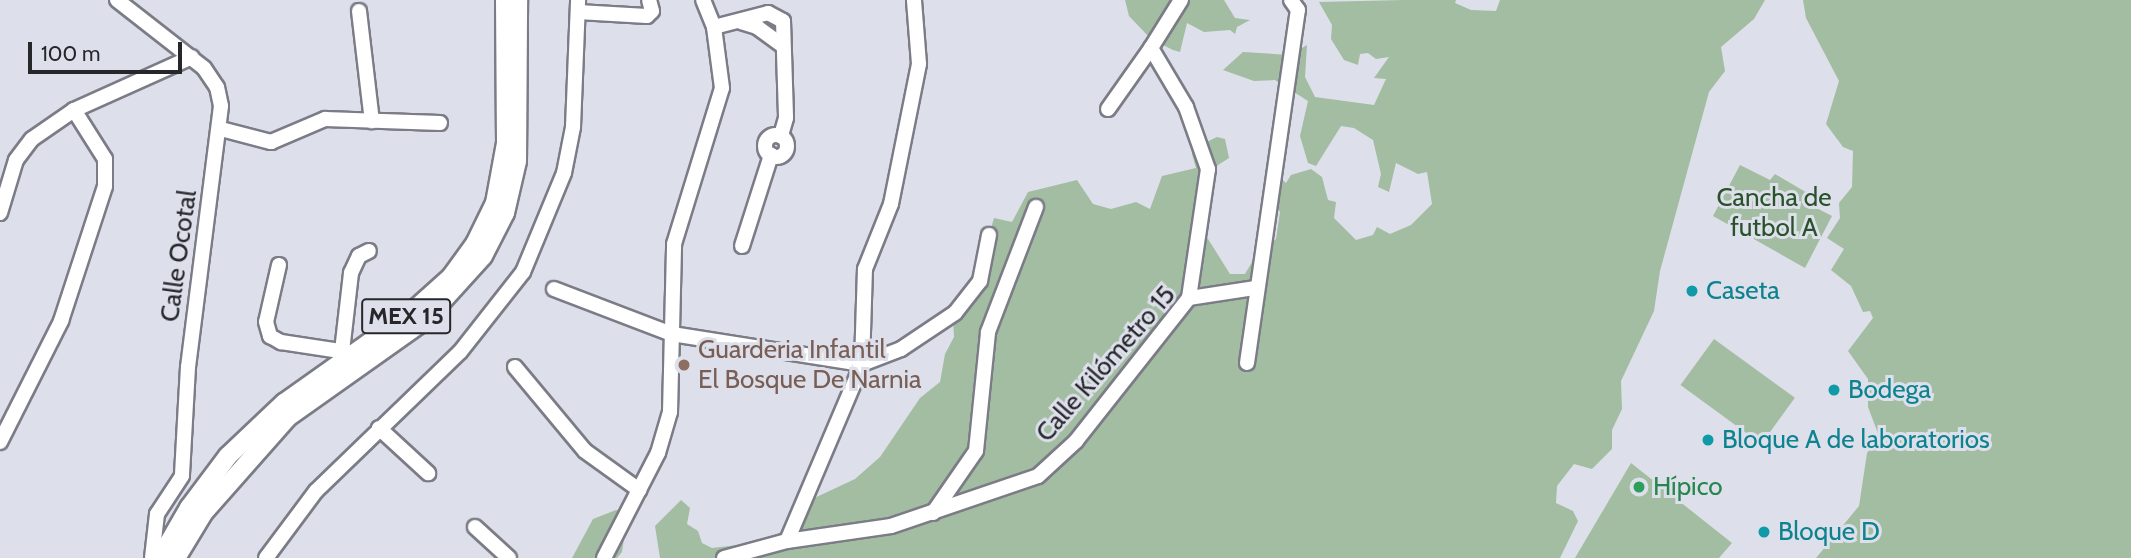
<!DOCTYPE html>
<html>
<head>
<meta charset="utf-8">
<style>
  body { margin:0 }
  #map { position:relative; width:2131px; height:558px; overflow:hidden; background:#dddfea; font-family:Cabin,sans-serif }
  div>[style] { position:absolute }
  .green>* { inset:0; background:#a2bda1; transform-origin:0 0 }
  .roads { filter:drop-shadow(2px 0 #7b7c86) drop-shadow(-2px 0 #7b7c86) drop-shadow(0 2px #7b7c86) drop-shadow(0 -2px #7b7c86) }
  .minor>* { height:14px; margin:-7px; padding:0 7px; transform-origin:7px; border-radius:7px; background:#fff }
  .minor>.ring { margin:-7px; padding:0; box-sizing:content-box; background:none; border:14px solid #fff; border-radius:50% }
  .major>* { height:18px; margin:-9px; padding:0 9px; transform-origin:9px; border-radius:9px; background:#fff }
  .dots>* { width:19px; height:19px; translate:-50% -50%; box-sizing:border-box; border:4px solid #dddfea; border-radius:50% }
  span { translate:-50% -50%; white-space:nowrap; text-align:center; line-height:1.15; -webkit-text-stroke:6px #dddfea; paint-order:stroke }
  .shield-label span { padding:2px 5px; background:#dddfea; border:2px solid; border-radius:5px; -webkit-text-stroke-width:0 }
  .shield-label { font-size:24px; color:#26272b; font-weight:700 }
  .park-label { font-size:26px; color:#29522a }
  .street-label { font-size:26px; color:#26272b }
  .culture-label { font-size:26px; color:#0d838f }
  .left { translate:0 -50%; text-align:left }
  .education-label { font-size:26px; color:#785e54 }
  .leisure-label { font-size:26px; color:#27864d }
  .scale { position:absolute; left:28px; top:42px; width:154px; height:32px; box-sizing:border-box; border:4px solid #26272b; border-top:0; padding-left:9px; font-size:21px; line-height:24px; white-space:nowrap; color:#26272b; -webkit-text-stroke:5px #dddfea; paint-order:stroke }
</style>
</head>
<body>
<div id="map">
  <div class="green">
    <i style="clip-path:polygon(1125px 0,1224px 0,1235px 18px,1250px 20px,1237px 27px,1235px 34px,1230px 30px,1204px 32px,1187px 23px,1180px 52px,1173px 50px,1151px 39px,1129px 16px)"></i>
    <i style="clip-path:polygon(1403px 0,1456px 0,1455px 3px,1471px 10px,1496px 11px,1500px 0,1765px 0,1754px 19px,1721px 47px,1725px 71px,1709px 92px,1660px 271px,1654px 311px,1621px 381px,1622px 409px,1612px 430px,1612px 449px,1592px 469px,1574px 464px,1557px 486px,1556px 503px,1573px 511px,1578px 521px,1560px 558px,660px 558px,655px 526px,681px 500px,690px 508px,687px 524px,698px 531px,702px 543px,712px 548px,755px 543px,784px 531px,793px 508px,855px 479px,880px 457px,920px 398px,940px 382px,945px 354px,954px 337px,953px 319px,980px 270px,981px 233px,990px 232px,994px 218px,1012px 222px,1028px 192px,1077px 180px,1093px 204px,1111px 209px,1136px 202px,1150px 209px,1162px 176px,1196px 168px,1192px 154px,1196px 147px,1217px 137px,1225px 139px,1229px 158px,1215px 167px,1203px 231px,1230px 274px,1245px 274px,1258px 252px,1276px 239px,1280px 212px,1274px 202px,1279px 177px,1286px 183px,1291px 175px,1311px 169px,1322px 177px,1328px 200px,1336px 202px,1334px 218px,1356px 240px,1373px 235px,1377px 227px,1390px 234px,1411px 225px,1432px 204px,1427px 172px,1418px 174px,1396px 163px,1389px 192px,1378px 187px,1381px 174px,1373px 140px,1354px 128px,1341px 126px,1316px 166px,1308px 163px,1300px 136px,1308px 101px,1275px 80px,1254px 81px,1223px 70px,1243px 52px,1290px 55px,1307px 45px,1305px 77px,1315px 97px,1374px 105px,1386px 79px,1374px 78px,1389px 57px,1376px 59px,1368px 53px,1360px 54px,1358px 65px,1344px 60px,1331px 39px,1332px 25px,1319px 2px)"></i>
    <i style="clip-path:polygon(1803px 0,2131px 0,2131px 558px,1816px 558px,1859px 506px,1867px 453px,1879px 436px,1868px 407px,1868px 379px,1848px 351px,1873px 318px,1870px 311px,1863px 312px,1851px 286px,1831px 270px,1844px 249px,1827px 238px,1840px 218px,1839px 203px,1852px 187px,1853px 151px,1843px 147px,1826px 124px,1839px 81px,1806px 18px)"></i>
    <i style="clip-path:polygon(1740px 165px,1770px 180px,1775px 174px,1809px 194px,1805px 202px,1832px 216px,1805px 268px,1713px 216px)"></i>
    <i style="left:1714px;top:339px;width:100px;height:57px;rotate:36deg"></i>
    <i style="clip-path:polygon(1631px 463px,1732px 543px,1719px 558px,1575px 558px)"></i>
    <i style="clip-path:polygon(616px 510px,628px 510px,622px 552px,617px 558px,572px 558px,593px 519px)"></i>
  </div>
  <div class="roads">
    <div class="minor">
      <i style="left:117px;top:0;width:110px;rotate:38deg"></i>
      <i style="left:204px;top:68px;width:23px;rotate:56deg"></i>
      <i style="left:217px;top:87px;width:19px;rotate:78deg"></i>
      <i style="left:221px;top:106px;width:263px;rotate:97.2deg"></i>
      <i style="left:188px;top:367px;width:109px;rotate:93.2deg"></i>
      <i style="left:182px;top:476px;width:45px;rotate:123.3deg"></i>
      <i style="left:157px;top:514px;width:44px;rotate:96.5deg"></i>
      <i style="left:1181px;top:0;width:57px;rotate:122deg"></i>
      <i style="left:1151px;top:48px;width:69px;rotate:59.3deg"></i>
      <i style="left:1186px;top:107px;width:66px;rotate:70.5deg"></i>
      <i style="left:1208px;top:169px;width:130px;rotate:98.4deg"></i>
      <i style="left:359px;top:11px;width:111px;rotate:83.3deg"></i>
      <i style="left:578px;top:12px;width:69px;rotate:3.3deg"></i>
      <i style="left:647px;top:16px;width:7px;rotate:-45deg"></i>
      <i style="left:652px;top:11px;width:11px;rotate:-105deg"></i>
      <i style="left:741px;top:22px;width:17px;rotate:17deg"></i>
      <i style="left:757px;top:27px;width:31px;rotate:36deg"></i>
      <i style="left:714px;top:27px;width:56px;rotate:-14.5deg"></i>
      <i style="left:768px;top:13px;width:17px;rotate:28deg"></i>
      <i style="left:783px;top:21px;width:97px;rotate:88.2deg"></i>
      <i style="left:786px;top:118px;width:19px;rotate:106deg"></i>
      <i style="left:1108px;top:109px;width:75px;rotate:-54.8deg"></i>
      <i style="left:221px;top:129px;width:52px;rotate:14.6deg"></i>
      <i style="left:271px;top:142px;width:59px;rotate:-23.1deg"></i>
      <i style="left:325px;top:119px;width:115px;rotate:2deg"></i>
      <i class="ring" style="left:765px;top:135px;width:8px;height:8px"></i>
      <i style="left:0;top:213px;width:55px;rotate:-73.2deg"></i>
      <i style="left:16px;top:160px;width:26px;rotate:-53deg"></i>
      <i style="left:32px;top:139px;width:51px;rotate:-34.6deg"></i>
      <i style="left:74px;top:110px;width:129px;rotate:-24.2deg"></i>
      <i style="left:742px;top:246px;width:96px;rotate:-72.3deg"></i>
      <i style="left:279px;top:265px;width:58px;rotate:102.8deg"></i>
      <i style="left:266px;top:322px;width:15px;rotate:74deg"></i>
      <i style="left:270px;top:336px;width:13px;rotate:29deg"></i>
      <i style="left:281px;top:342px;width:73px;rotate:8.7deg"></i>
      <i style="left:554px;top:289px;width:126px;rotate:20.9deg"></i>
      <i style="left:672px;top:334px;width:192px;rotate:9deg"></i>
      <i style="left:862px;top:364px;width:42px;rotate:-21deg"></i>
      <i style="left:901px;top:349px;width:65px;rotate:-33.7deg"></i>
      <i style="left:955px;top:313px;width:41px;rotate:-52deg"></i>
      <i style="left:980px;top:281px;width:47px;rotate:-78.9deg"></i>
      <i style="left:342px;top:351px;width:79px;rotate:-83.4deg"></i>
      <i style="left:351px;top:273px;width:19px;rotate:-65deg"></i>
      <i style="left:359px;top:256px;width:11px;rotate:-27deg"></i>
      <i style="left:1247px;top:363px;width:357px;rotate:-81.8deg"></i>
      <i style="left:1298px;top:10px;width:12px;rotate:-125deg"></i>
      <i style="left:515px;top:367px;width:109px;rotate:50.2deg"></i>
      <i style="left:585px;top:451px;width:67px;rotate:35.8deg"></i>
      <i style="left:379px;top:428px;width:67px;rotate:42.6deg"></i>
      <i style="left:0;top:442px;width:136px;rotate:-63.2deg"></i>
      <i style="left:61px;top:321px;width:142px;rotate:-71.9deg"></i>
      <i style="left:105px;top:186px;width:27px;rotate:-90deg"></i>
      <i style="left:105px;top:159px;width:58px;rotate:-122.3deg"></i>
      <i style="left:933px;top:513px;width:75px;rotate:-55.3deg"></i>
      <i style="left:976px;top:451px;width:120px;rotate:-84.2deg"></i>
      <i style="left:988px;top:332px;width:134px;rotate:-69deg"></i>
      <i style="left:475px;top:527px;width:46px;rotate:42.4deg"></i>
      <i style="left:787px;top:541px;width:192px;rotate:-67deg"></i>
      <i style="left:862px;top:364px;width:95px;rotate:-88.2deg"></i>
      <i style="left:865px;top:269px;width:70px;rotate:-68.2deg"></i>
      <i style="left:891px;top:204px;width:143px;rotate:-78.7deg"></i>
      <i style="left:919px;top:64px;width:64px;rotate:-94.5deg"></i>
      <i style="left:266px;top:558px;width:84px;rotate:-53.3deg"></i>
      <i style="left:316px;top:491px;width:200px;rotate:-44deg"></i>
      <i style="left:460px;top:352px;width:102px;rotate:-51.8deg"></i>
      <i style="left:523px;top:272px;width:107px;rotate:-67.5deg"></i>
      <i style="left:564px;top:173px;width:47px;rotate:-78.9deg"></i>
      <i style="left:573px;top:127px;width:127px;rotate:-87.7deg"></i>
      <i style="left:604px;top:558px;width:118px;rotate:-62.8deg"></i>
      <i style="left:658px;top:453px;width:43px;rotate:-73.7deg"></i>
      <i style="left:670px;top:412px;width:168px;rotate:-88.6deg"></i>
      <i style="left:674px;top:244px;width:163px;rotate:-72.9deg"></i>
      <i style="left:722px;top:88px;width:62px;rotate:-97.5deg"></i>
      <i style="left:714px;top:27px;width:29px;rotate:-112deg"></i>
      <i style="left:724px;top:558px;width:65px;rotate:-15.1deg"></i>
      <i style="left:787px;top:541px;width:105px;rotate:-8.2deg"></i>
      <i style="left:891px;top:526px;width:155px;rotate:-18.8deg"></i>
      <i style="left:1038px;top:476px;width:52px;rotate:-42.6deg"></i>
      <i style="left:1076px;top:441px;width:182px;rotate:-51.7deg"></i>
      <i style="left:1189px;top:298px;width:67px;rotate:-8.6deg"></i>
    </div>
    <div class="major">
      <i style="left:160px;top:558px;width:58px;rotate:-59.9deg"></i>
      <i style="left:189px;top:508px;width:65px;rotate:-53.1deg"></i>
      <i style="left:228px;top:456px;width:77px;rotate:-43.4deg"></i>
      <i style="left:284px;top:403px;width:156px;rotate:-35.3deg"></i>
      <i style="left:411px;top:313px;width:54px;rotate:-42deg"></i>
      <i style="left:451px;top:277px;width:41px;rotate:-54deg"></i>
      <i style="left:475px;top:244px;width:46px;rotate:-64deg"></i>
      <i style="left:495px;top:203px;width:61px;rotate:-79.6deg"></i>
      <i style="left:506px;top:143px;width:143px;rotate:-90.4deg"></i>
      <i style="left:176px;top:558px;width:54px;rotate:-58.7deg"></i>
      <i style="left:204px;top:512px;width:127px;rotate:-48.5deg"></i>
      <i style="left:288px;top:417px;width:168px;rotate:-35.3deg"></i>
      <i style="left:425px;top:320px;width:86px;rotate:-47.8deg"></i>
      <i style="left:483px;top:256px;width:48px;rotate:-62.9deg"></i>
      <i style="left:505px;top:213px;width:53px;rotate:-77deg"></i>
      <i style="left:517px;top:161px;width:161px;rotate:-89.6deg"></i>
    </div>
  </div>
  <div class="dots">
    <i style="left:1692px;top:291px;background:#0f9aa8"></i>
    <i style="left:684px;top:365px;background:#8d6e63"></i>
    <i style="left:1834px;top:390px;background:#0f9aa8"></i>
    <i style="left:1708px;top:440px;background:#0f9aa8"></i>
    <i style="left:1639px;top:487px;background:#2e9e5b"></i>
    <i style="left:1764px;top:532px;background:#0f9aa8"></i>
  </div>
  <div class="shield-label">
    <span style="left:406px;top:316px">MEX 15</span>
  </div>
  <div class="park-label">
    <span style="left:1774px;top:213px">Cancha de<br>futbol A</span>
  </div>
  <div class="street-label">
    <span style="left:179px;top:256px;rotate:-82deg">Calle Ocotal</span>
    <span style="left:1106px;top:364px;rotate:-49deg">Calle Kilómetro 15</span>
  </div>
  <div class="culture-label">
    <span class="left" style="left:1706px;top:291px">Caseta</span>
    <span class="left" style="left:1848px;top:390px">Bodega</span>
    <span class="left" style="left:1722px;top:440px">Bloque A de laboratorios</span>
    <span class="left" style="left:1778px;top:532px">Bloque D</span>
  </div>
  <div class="education-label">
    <span class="left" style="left:698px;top:365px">Guarderia Infantil<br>El Bosque De Narnia</span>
  </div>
  <div class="leisure-label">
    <span class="left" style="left:1653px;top:487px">Hípico</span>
  </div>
  <div class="scale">100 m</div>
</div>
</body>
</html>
